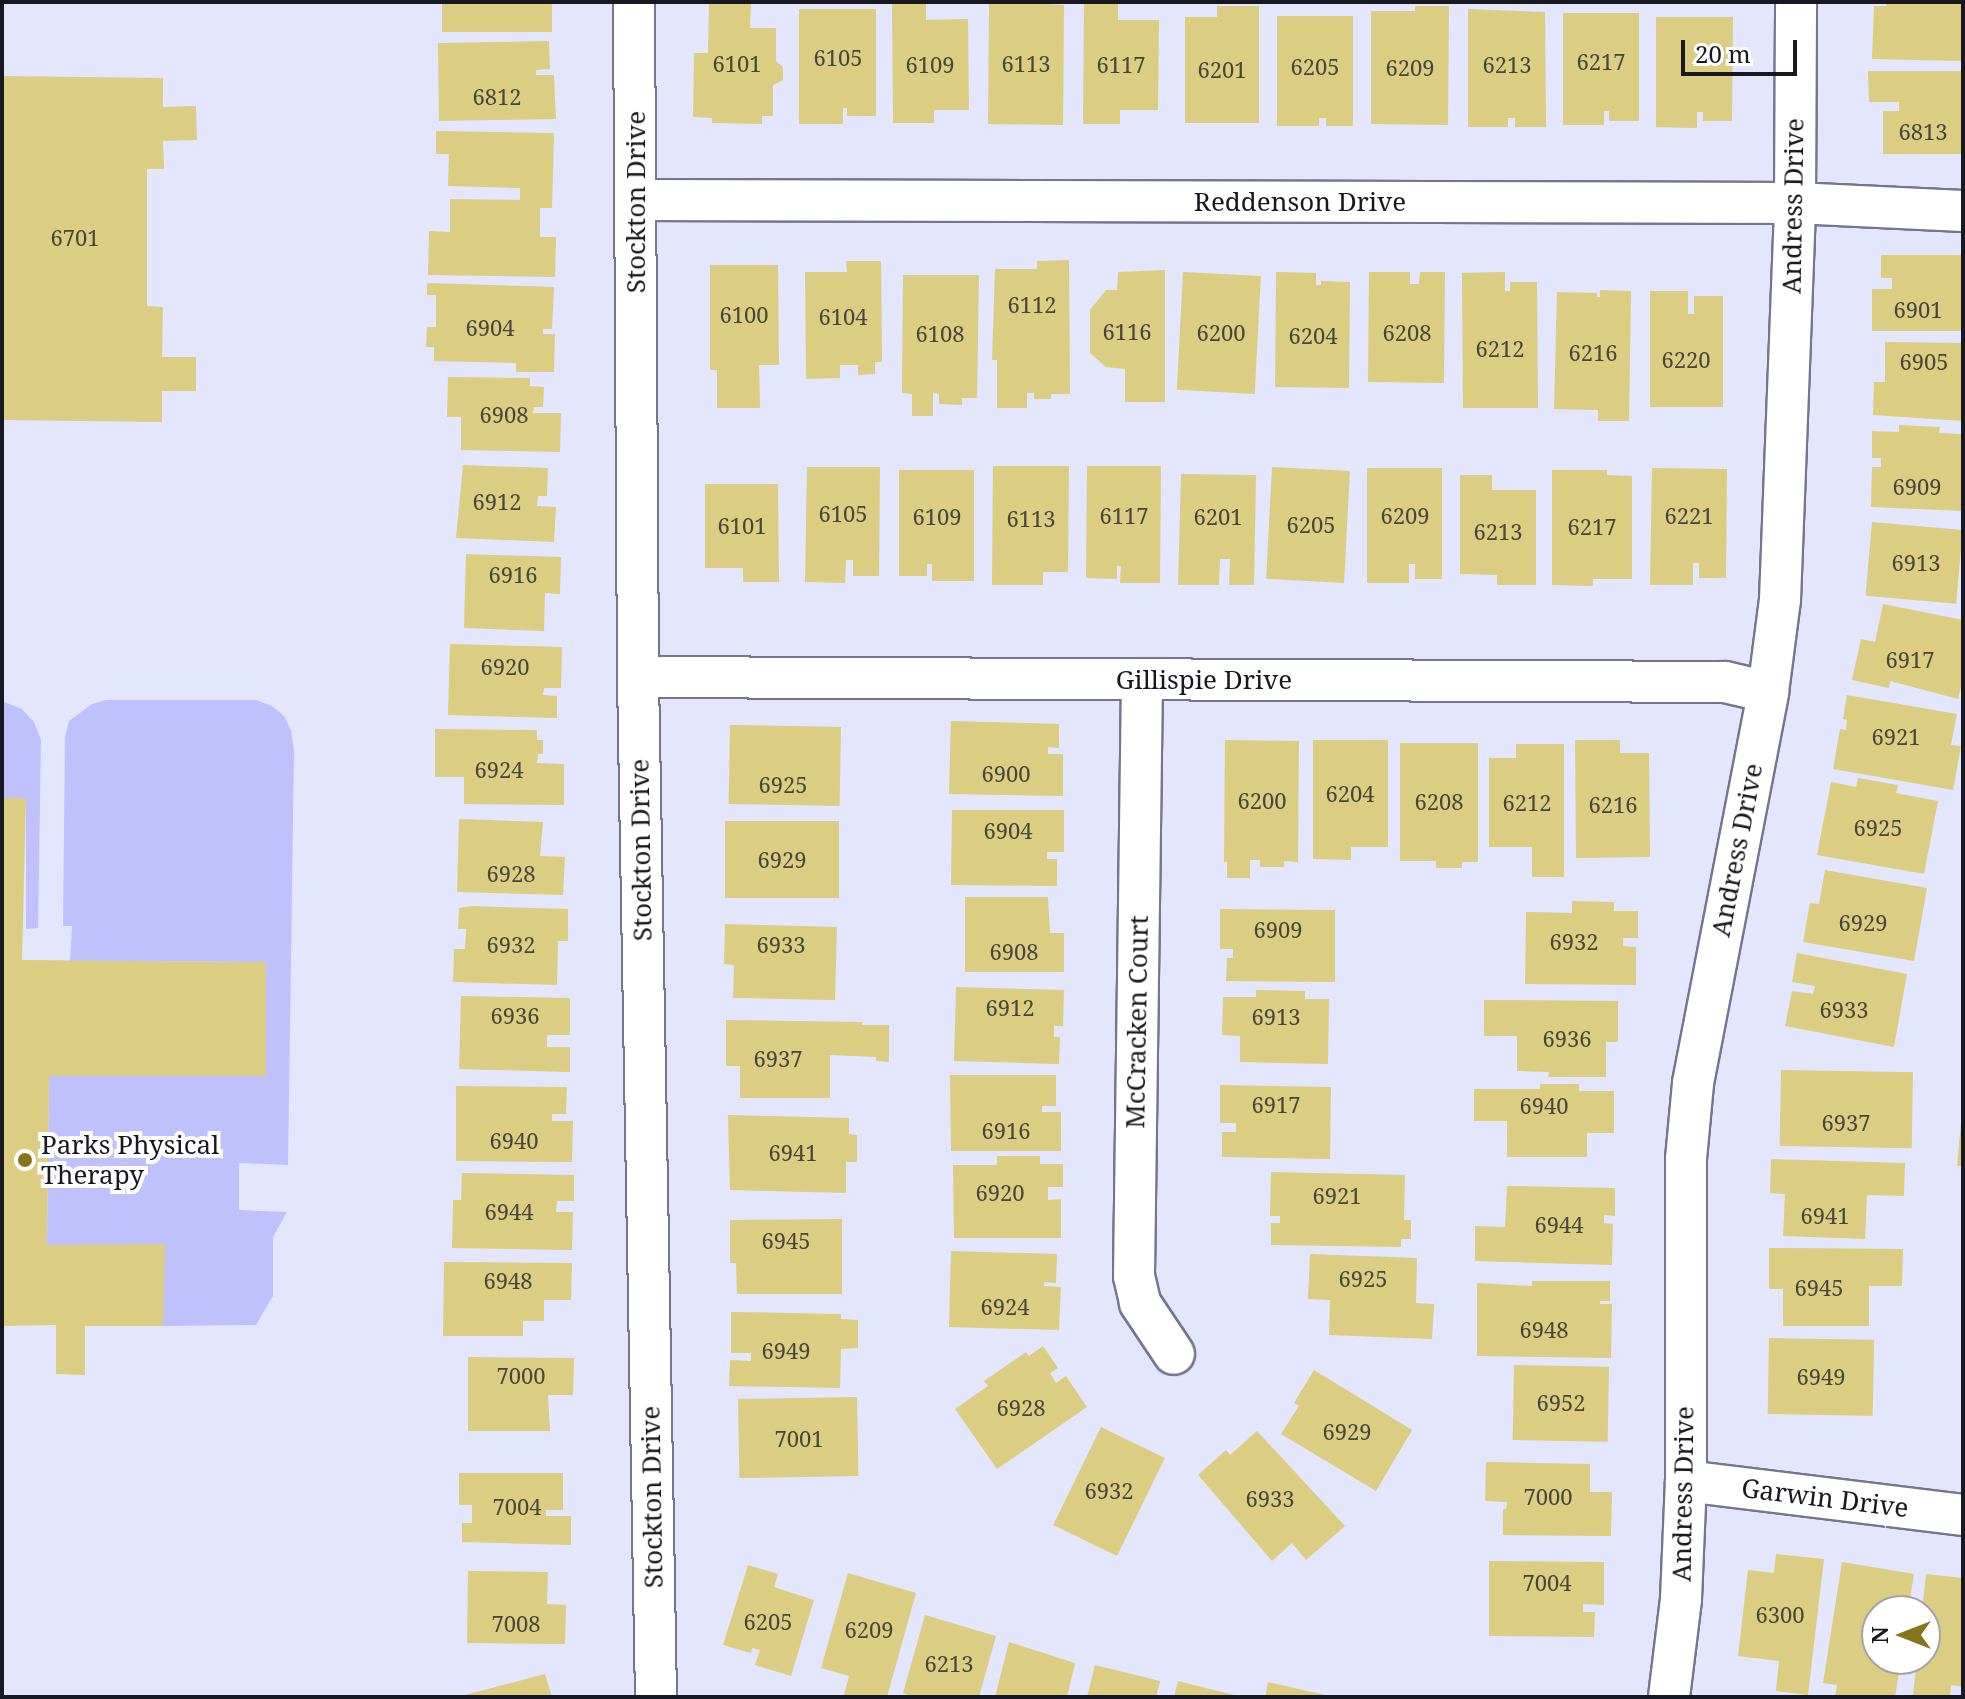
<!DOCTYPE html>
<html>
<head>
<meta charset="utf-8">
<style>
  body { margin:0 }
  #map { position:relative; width:1965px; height:1699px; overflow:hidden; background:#e4e6fd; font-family:"Noto Serif",serif }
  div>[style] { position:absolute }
  .green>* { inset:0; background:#bec1fc }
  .building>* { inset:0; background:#dbcd81; transform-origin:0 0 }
  .roads { filter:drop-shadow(2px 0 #74758f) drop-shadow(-2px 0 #74758f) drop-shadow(0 2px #74758f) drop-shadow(0 -2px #74758f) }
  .minor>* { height:40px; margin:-20px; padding:0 20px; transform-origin:20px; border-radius:20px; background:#fff }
  .dots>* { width:22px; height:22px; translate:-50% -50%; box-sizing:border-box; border:4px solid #fff; border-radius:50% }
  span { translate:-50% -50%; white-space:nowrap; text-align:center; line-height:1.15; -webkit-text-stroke:8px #fff; paint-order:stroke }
  .number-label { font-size:22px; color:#49453a }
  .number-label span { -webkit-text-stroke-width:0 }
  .street-label { font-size:26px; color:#181822 }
  .poi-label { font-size:26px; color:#181822 }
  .left { translate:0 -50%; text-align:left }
  .frame { position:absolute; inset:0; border:4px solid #181822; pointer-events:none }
  .north { position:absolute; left:1861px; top:1595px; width:80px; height:80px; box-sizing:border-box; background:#fff; border:2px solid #a3a3a7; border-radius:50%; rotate:270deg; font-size:22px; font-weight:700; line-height:32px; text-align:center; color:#181822 }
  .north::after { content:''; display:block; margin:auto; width:28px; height:36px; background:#867619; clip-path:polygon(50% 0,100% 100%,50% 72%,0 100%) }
  .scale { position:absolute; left:1681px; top:40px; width:116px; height:36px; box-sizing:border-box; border:4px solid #181822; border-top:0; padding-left:10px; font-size:24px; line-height:28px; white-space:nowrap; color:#181822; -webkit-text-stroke:6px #fff; paint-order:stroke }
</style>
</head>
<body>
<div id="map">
  <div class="green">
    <i style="clip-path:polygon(106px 700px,256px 700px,272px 706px,284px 716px,291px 730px,294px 751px,288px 1165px,239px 1163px,239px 1210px,287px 1212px,273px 1237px,273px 1296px,256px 1325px,163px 1326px,47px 1245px,49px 1076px,266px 1075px,265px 962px,70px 961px,72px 926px,63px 926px,65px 737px,69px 721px,92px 704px)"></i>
    <i style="clip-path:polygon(2px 701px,22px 709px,34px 722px,41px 740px,38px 928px,26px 929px,26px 798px,2px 798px)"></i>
  </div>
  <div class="building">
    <i style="left:442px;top:2px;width:110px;height:30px"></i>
    <i style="clip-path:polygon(709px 2px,751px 2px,750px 28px,776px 28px,776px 61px,783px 67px,783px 80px,773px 85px,773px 116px,762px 116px,762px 124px,712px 123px,712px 118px,693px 117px,694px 53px,708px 53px)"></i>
    <i style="clip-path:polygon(892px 2px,926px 2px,926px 20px,968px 19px,969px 110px,934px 110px,934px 123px,893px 123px)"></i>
    <i style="clip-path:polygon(1004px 2px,1064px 5px,1063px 125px,988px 124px,989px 3px)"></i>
    <i style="clip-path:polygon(1084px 2px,1118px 2px,1118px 20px,1159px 20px,1158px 110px,1120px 110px,1120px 124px,1083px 124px)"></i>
    <i style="clip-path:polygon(1887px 2px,1963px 2px,1963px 61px,1872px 59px,1874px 6px,1886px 6px)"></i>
    <i style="clip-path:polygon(1217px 6px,1259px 6px,1259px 123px,1185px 123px,1185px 17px,1217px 17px)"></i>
    <i style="clip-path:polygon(1415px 6px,1449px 6px,1448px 125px,1371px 124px,1371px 11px,1415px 11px)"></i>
    <i style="clip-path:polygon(799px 9px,876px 9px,876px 116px,847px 116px,847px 108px,843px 108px,843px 124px,799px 124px)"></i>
    <i style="clip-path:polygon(1468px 9px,1545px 12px,1546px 127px,1515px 127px,1515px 118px,1508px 118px,1508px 127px,1468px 127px)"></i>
    <i style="clip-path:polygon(1563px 13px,1639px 13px,1639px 121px,1609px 121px,1609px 111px,1604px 111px,1604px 125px,1563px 125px)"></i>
    <i style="clip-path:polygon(1277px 16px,1353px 16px,1353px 126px,1326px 126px,1326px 118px,1319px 118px,1319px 126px,1277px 126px)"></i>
    <i style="clip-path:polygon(1656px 17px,1733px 17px,1732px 121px,1703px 121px,1703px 112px,1697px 112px,1697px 128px,1656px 127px)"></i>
    <i style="clip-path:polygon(549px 41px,550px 69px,536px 70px,536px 75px,554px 75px,556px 119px,439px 121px,438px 43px)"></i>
    <i style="clip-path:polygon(1868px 71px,1963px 71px,1963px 154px,1883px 154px,1883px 111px,1899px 111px,1899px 102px,1869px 102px)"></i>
    <i style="clip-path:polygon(2px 76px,163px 78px,163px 107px,196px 106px,197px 140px,163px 141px,164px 169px,147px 169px,147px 306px,163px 307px,162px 357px,196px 357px,196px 391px,162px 391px,162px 422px,2px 420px)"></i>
    <i style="clip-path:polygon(436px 131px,554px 133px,552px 208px,540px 208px,540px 237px,556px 237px,555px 277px,428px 275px,429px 231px,450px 232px,450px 199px,520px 200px,520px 188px,448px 186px,449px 154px,436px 154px)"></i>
    <i style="clip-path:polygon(1881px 255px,1963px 255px,1963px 331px,1872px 331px,1872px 289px,1892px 289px,1892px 278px,1881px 278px)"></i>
    <i style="clip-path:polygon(1069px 260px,1070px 394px,1051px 394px,1051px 399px,1034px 399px,1034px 393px,1027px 393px,1027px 408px,997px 408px,997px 360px,992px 360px,995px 269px,1037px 269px,1037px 261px)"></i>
    <i style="clip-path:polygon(846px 261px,881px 261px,882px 362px,875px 362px,875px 374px,858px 375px,858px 365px,840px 365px,840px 378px,806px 379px,805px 272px,847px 272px)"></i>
    <i style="clip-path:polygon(710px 265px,778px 265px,779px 365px,759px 365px,760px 408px,717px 408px,717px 370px,710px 370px)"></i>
    <i style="clip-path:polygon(1165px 270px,1165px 402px,1125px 402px,1125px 369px,1106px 367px,1090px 353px,1090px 310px,1106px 290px,1117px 290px,1118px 272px)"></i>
    <i style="left:1183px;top:272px;width:78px;height:118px;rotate:3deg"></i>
    <i style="clip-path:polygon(1276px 272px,1316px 273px,1316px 285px,1321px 285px,1321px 281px,1350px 282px,1349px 388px,1275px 387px)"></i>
    <i style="clip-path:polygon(1369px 272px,1410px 272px,1410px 284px,1419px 284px,1420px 272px,1445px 272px,1444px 383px,1368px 382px)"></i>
    <i style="clip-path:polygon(1505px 272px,1505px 291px,1510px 291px,1510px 282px,1537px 282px,1538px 408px,1463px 408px,1462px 273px)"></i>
    <i style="clip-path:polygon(903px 275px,979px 275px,977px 398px,962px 398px,962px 405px,939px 404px,939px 394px,933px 393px,933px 416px,912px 416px,912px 394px,902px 393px)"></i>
    <i style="clip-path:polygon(427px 283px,554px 287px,552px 329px,543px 329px,543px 334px,555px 334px,554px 372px,516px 372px,516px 363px,434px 361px,434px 347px,426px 347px,427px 327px,436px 327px,436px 295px,427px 295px)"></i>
    <i style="clip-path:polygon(1600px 290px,1631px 291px,1629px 421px,1598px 421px,1598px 410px,1554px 409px,1557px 292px,1597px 293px,1597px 297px,1600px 297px)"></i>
    <i style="clip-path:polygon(1650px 291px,1688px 291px,1688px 314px,1694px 314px,1694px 296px,1723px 296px,1723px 407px,1650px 407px)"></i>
    <i style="clip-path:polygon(1885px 342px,1963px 343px,1963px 421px,1873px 415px,1874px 382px,1885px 382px)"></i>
    <i style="clip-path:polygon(448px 377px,530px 378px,530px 386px,544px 387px,543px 407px,534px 407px,533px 413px,561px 413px,560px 452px,461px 450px,461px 417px,447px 417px)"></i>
    <i style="clip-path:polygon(1899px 425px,1940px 427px,1939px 433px,1963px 434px,1963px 511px,1871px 507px,1872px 467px,1881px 467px,1881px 458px,1872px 458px,1872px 431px,1899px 432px)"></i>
    <i style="clip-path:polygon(463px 465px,548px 468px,547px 496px,538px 496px,537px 506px,556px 507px,554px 542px,456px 538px)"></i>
    <i style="clip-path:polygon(993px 466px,1069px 466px,1068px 572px,1043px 572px,1043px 585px,992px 585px)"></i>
    <i style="clip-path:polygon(1087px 466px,1161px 466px,1160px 583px,1120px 583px,1121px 566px,1117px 566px,1117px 579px,1086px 578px)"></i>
    <i style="clip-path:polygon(807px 467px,880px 467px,879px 576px,853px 576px,853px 560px,846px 560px,845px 583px,805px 582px)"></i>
    <i style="left:1272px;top:467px;width:78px;height:112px;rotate:3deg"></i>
    <i style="clip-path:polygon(1367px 468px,1442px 468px,1442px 579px,1415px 579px,1415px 564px,1409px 564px,1409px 583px,1367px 583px)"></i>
    <i style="clip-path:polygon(1652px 468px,1727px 469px,1726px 578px,1699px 578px,1699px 563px,1693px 563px,1693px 585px,1650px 585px)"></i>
    <i style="clip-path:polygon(899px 470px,974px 470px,974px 581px,932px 581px,932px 564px,927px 564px,927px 576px,899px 576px)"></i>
    <i style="clip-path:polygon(1552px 470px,1607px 470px,1607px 475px,1632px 476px,1632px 579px,1593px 579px,1593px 586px,1552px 585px)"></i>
    <i style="clip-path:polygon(1181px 474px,1256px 475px,1254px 585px,1229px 585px,1230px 559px,1220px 559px,1219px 585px,1178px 585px)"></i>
    <i style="clip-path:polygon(1460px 475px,1492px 475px,1492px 490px,1536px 490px,1536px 585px,1497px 585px,1497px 575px,1460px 574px)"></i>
    <i style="clip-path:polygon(705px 484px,778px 484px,779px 582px,743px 582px,743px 568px,705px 568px)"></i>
    <i style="left:1872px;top:522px;width:91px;height:74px;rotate:5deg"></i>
    <i style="clip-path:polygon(466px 554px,561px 557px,560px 594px,545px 593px,544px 631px,464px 628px)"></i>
    <i style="clip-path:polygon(1883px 604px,1963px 620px,1963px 678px,1958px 699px,1890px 681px,1889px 688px,1852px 680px,1861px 639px,1875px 642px)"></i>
    <i style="clip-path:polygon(450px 644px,562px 647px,561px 688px,544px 688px,543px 695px,557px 696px,557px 718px,448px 715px)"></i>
    <i style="clip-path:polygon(1847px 695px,1957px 714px,1951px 745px,1961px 746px,1953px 790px,1833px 769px,1840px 729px,1846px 730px,1847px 720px,1843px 719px)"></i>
    <i style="clip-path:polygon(951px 721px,1059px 724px,1059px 748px,1048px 747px,1048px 754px,1063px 754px,1063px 796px,949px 794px)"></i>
    <i style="left:730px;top:725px;width:111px;height:79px;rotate:1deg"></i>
    <i style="clip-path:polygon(435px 729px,537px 730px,537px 740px,543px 740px,543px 754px,538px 754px,537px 763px,564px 764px,564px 805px,464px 804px,464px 777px,435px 777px)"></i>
    <i style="clip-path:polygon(1225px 740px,1299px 741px,1298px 862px,1284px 861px,1284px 867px,1260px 867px,1260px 860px,1250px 860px,1250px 878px,1227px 878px,1227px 862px,1224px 862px)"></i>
    <i style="clip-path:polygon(1313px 740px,1388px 740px,1388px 847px,1351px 847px,1351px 860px,1313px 859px)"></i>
    <i style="clip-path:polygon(1575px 740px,1620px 740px,1620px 753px,1649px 753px,1650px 857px,1576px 858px)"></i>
    <i style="clip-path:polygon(1400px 743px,1478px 743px,1478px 862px,1462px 862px,1462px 868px,1436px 868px,1436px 861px,1400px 861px)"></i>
    <i style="clip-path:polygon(1516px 744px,1564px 744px,1564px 877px,1532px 877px,1532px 847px,1489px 847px,1489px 758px,1516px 758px)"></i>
    <i style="clip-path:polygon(1858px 778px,1898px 785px,1896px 793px,1938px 801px,1924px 874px,1817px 855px,1831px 782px,1856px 787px)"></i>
    <i style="clip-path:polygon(2px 798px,26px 798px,22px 960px,266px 962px,266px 1076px,49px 1076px,47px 1245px,165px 1244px,163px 1326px,85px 1326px,85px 1375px,56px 1374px,56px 1325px,2px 1326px)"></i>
    <i style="clip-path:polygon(952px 810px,1064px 810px,1064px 852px,1047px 852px,1047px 859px,1057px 859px,1057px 886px,951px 885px)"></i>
    <i style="clip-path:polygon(459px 819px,543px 822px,540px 856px,565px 857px,563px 895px,457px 892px)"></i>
    <i style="left:725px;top:821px;width:114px;height:77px"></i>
    <i style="clip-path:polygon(1825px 870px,1927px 888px,1914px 961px,1803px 942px,1810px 903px,1819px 904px)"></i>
    <i style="clip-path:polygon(965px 897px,1048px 897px,1050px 933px,1064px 933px,1064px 972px,965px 972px)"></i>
    <i style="clip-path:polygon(1572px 901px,1614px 902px,1614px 911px,1638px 911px,1638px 938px,1623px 938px,1623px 946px,1636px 947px,1636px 985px,1525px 984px,1526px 912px,1572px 913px)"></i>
    <i style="clip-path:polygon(472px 906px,568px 909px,568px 941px,558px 941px,557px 985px,453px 982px,454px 949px,465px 949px,466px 929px,458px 929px,459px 908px)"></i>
    <i style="clip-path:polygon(1220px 909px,1335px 910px,1335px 982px,1226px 981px,1227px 958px,1233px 958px,1233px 949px,1220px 949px)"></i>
    <i style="clip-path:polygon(725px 924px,837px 927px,835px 1000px,733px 998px,734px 965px,724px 964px)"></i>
    <i style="clip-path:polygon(1797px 953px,1907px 974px,1894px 1047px,1785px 1026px,1792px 991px,1813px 994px,1815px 986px,1792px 982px)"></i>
    <i style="clip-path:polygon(956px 987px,1064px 990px,1063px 1026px,1054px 1026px,1054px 1037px,1060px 1037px,1059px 1064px,954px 1061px)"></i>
    <i style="clip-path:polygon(1256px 990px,1305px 991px,1305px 999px,1329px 999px,1328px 1064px,1240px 1062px,1240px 1036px,1222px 1035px,1223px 997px,1256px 997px)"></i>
    <i style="clip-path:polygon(461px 996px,570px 998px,570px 1035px,547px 1035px,547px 1047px,570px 1047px,570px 1072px,459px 1069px)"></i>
    <i style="clip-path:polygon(1484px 1000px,1618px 1001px,1618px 1042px,1606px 1042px,1606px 1077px,1548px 1077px,1549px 1072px,1517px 1071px,1517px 1036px,1484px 1036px)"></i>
    <i style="clip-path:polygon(726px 1020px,862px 1022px,862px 1025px,889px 1025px,889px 1062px,876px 1061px,876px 1057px,830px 1055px,830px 1098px,740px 1098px,740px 1066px,726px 1066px)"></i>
    <i style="left:1781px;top:1070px;width:132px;height:76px;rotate:1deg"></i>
    <i style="clip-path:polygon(950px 1075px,1056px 1075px,1056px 1106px,1042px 1106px,1042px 1112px,1061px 1112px,1061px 1151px,951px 1151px)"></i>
    <i style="clip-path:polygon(1540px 1084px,1579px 1084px,1579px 1091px,1614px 1091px,1614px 1133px,1587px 1133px,1587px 1157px,1507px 1157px,1507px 1121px,1474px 1121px,1474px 1089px,1540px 1089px)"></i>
    <i style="clip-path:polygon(1220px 1085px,1331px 1087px,1330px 1159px,1222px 1157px,1222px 1132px,1236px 1132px,1236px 1123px,1220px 1123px)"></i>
    <i style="clip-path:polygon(456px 1086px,567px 1087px,566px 1114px,552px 1114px,552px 1121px,573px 1121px,572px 1162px,456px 1161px)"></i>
    <i style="clip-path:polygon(728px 1115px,849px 1118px,849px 1134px,857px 1135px,857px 1162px,846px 1162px,846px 1193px,730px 1190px)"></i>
    <i style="clip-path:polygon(1961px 1123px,1963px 1123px,1963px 1166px,1957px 1166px)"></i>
    <i style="clip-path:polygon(997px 1156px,1040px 1156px,1040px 1164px,1063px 1164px,1063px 1187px,1048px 1187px,1048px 1200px,1061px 1199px,1061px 1238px,954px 1238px,953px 1165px,997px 1165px)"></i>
    <i style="clip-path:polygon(1771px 1159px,1905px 1163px,1904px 1196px,1867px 1195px,1865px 1239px,1783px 1236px,1785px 1194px,1770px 1193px)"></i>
    <i style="clip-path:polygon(1271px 1172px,1405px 1175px,1404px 1220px,1411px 1220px,1411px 1239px,1401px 1239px,1401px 1247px,1271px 1245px,1271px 1223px,1280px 1223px,1280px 1216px,1270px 1216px)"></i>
    <i style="clip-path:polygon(462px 1173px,574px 1175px,574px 1201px,557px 1201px,556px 1212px,573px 1212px,572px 1250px,452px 1248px,453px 1200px,461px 1200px)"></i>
    <i style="clip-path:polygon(1507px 1186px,1615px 1188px,1615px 1216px,1604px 1215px,1604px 1223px,1613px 1224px,1612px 1265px,1475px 1261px,1475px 1226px,1505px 1227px)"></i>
    <i style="clip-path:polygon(842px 1219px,842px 1294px,737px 1294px,736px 1263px,730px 1263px,730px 1220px)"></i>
    <i style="clip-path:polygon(1769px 1248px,1903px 1249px,1902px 1286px,1869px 1286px,1869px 1326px,1783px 1326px,1783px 1289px,1769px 1289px)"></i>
    <i style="clip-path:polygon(951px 1251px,1057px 1254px,1056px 1283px,1044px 1282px,1044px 1286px,1061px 1287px,1059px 1330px,949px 1327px)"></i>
    <i style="clip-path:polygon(1310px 1254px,1417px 1258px,1416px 1303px,1434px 1304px,1432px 1339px,1329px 1335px,1330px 1300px,1308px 1299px)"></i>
    <i style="clip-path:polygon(444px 1262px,572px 1263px,571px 1300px,544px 1300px,544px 1321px,523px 1321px,523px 1336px,443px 1336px)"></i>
    <i style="clip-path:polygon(1532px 1281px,1610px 1281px,1610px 1301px,1600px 1301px,1600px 1304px,1612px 1304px,1611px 1358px,1477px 1356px,1477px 1283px,1532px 1286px)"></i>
    <i style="clip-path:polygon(731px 1312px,841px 1314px,841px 1319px,858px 1320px,858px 1348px,841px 1349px,840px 1388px,729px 1386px,730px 1360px,751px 1361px,751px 1353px,731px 1353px)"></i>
    <i style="left:1769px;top:1338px;width:105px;height:76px;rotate:1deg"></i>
    <i style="clip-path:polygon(1043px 1346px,1058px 1368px,1050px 1373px,1056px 1383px,1066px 1376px,1087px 1407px,997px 1469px,955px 1409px,988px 1386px,984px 1381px,1026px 1352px,1029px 1356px)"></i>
    <i style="clip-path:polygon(468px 1357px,574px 1358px,573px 1395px,548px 1395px,550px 1431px,468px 1431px)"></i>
    <i style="left:1514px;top:1365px;width:95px;height:75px;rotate:1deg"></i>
    <i style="clip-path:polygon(1314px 1370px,1412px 1430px,1376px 1491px,1281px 1434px,1299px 1406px,1294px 1403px)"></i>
    <i style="left:857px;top:1397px;width:79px;height:119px;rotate:89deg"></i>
    <i style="left:1101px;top:1427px;width:71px;height:109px;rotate:26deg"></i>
    <i style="clip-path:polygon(1257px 1431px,1345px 1526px,1306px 1560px,1292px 1543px,1272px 1561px,1198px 1475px,1226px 1450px,1230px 1455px)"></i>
    <i style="clip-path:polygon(1486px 1462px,1590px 1464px,1590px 1492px,1612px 1492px,1611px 1536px,1503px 1535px,1503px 1509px,1506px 1509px,1507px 1502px,1485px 1501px)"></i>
    <i style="clip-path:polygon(459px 1473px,563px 1473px,563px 1510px,546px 1510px,546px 1516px,571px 1516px,571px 1545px,462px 1542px,462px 1523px,472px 1523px,472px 1505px,459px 1505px)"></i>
    <i style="clip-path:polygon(1776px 1554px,1824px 1559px,1808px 1695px,1776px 1691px,1779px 1661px,1738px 1656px,1748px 1570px,1774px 1573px)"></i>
    <i style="clip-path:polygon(1489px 1561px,1604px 1562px,1604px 1605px,1583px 1604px,1583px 1612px,1595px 1612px,1594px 1637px,1489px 1636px)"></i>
    <i style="clip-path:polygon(1842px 1562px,1914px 1574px,1908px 1611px,1877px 1611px,1877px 1659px,1901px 1659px,1895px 1697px,1835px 1697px,1837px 1685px,1823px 1683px)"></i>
    <i style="clip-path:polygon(748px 1565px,778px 1574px,774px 1587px,814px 1600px,791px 1676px,755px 1665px,760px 1650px,752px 1648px,751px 1653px,723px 1645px)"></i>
    <i style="clip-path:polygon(468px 1571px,548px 1572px,547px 1604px,566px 1605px,565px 1644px,467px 1643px)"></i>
    <i style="clip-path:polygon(848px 1573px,916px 1593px,887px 1697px,844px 1695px,849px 1676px,821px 1668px)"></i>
    <i style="clip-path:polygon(1926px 1574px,1963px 1578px,1963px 1687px,1951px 1685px,1950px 1697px,1913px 1695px,1917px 1659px,1925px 1659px,1922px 1611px)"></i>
    <i style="clip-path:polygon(925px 1615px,996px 1636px,979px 1697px,912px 1697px,903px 1693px)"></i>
    <i style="clip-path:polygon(1009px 1642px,1075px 1663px,1067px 1697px,995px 1697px)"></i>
    <i style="clip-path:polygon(1095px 1665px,1160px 1681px,1156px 1697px,1087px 1697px)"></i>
    <i style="clip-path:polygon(545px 1674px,552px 1697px,461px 1697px,461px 1696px)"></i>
    <i style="clip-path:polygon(1178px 1681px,1238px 1696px,1238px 1697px,1174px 1697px)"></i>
    <i style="clip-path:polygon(1268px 1682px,1330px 1696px,1330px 1697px,1265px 1697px)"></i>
  </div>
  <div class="roads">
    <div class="minor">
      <i style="left:634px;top:2px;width:675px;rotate:89.66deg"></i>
      <i style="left:638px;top:677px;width:1020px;rotate:88.99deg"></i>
      <i style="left:636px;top:200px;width:1159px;rotate:0.15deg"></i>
      <i style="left:1795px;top:203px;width:168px;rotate:2.7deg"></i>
      <i style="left:638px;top:677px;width:1087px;rotate:0.26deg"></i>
      <i style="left:1725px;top:682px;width:44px;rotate:13.1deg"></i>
      <i style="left:1142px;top:680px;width:596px;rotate:90.77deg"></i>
      <i style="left:1134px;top:1276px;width:28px;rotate:77deg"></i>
      <i style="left:1140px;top:1303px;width:61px;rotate:56.3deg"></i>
      <i style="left:1686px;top:1481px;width:279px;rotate:7deg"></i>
      <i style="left:1669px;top:1697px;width:99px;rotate:-83deg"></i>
      <i style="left:1681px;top:1599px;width:118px;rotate:-87.6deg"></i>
      <i style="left:1686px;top:1481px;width:322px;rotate:-90deg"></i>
      <i style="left:1686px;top:1159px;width:76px;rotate:-84.7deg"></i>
      <i style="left:1693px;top:1083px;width:398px;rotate:-79.1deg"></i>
      <i style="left:1768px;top:692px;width:93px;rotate:-82.6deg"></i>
      <i style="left:1780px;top:600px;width:397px;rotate:-87.8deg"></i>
      <i style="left:1795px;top:203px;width:201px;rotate:-89.7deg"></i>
    </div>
  </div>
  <div class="dots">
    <i style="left:25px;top:1160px;background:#867619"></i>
  </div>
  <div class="number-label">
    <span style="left:838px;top:58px">6105</span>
    <span style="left:1601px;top:62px">6217</span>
    <span style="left:737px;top:64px">6101</span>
    <span style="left:1026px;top:64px">6113</span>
    <span style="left:930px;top:65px">6109</span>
    <span style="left:1121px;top:65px">6117</span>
    <span style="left:1507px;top:65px">6213</span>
    <span style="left:1315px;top:67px">6205</span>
    <span style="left:1410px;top:68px">6209</span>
    <span style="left:1222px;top:70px">6201</span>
    <span style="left:497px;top:97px">6812</span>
    <span style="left:1923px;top:132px">6813</span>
    <span style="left:75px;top:238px">6701</span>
    <span style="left:1032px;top:305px">6112</span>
    <span style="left:1918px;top:310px">6901</span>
    <span style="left:744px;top:315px">6100</span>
    <span style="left:843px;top:317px">6104</span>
    <span style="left:490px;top:328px">6904</span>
    <span style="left:1127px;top:332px">6116</span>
    <span style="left:1221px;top:333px">6200</span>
    <span style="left:1407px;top:333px">6208</span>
    <span style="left:940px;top:334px">6108</span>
    <span style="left:1313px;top:336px">6204</span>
    <span style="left:1500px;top:349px">6212</span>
    <span style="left:1593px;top:353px">6216</span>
    <span style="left:1686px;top:360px">6220</span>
    <span style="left:1924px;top:362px">6905</span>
    <span style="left:504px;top:415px">6908</span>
    <span style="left:1917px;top:487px">6909</span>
    <span style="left:497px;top:502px">6912</span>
    <span style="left:843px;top:514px">6105</span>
    <span style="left:1124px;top:516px">6117</span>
    <span style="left:1405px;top:516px">6209</span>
    <span style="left:1689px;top:516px">6221</span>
    <span style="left:937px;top:517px">6109</span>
    <span style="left:1218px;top:517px">6201</span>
    <span style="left:1031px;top:519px">6113</span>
    <span style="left:1311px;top:525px">6205</span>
    <span style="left:742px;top:526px">6101</span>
    <span style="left:1592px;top:527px">6217</span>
    <span style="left:1498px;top:532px">6213</span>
    <span style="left:1916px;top:563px">6913</span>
    <span style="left:513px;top:575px">6916</span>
    <span style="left:1910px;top:660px">6917</span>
    <span style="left:505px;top:667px">6920</span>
    <span style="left:1896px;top:737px">6921</span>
    <span style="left:499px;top:770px">6924</span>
    <span style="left:1006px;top:774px">6900</span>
    <span style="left:783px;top:785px">6925</span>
    <span style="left:1350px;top:794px">6204</span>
    <span style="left:1262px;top:801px">6200</span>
    <span style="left:1439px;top:802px">6208</span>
    <span style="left:1527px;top:803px">6212</span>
    <span style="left:1613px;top:805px">6216</span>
    <span style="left:1878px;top:828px">6925</span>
    <span style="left:1008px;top:831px">6904</span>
    <span style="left:782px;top:860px">6929</span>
    <span style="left:511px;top:874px">6928</span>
    <span style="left:1863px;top:923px">6929</span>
    <span style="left:1278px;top:930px">6909</span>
    <span style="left:1574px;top:942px">6932</span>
    <span style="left:511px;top:945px">6932</span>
    <span style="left:781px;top:945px">6933</span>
    <span style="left:1014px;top:952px">6908</span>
    <span style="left:1010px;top:1008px">6912</span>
    <span style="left:1844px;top:1010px">6933</span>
    <span style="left:515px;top:1016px">6936</span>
    <span style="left:1276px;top:1017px">6913</span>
    <span style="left:1567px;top:1039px">6936</span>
    <span style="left:778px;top:1059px">6937</span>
    <span style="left:1276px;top:1105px">6917</span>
    <span style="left:1544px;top:1106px">6940</span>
    <span style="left:1846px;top:1123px">6937</span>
    <span style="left:1006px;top:1131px">6916</span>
    <span style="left:514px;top:1141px">6940</span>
    <span style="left:793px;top:1153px">6941</span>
    <span style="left:1000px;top:1193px">6920</span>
    <span style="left:1337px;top:1196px">6921</span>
    <span style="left:509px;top:1212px">6944</span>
    <span style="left:1825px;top:1216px">6941</span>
    <span style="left:1559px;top:1225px">6944</span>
    <span style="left:786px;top:1241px">6945</span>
    <span style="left:1363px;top:1279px">6925</span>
    <span style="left:508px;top:1281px">6948</span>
    <span style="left:1819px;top:1288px">6945</span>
    <span style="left:1005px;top:1307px">6924</span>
    <span style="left:1544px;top:1330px">6948</span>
    <span style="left:786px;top:1351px">6949</span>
    <span style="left:521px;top:1376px">7000</span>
    <span style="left:1821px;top:1377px">6949</span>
    <span style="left:1561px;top:1403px">6952</span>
    <span style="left:1021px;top:1408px">6928</span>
    <span style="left:1347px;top:1432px">6929</span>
    <span style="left:799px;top:1439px">7001</span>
    <span style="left:1109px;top:1491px">6932</span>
    <span style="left:1548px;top:1497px">7000</span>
    <span style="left:1270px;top:1499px">6933</span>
    <span style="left:517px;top:1507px">7004</span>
    <span style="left:1547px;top:1583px">7004</span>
    <span style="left:1780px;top:1615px">6300</span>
    <span style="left:768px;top:1622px">6205</span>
    <span style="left:516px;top:1624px">7008</span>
    <span style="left:869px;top:1630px">6209</span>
    <span style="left:949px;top:1664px">6213</span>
  </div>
  <div class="street-label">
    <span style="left:636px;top:202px;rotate:-90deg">Stockton Drive</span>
    <span style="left:1300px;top:202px">Reddenson Drive</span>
    <span style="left:1793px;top:206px;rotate:-89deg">Andress Drive</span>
    <span style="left:1204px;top:680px">Gillispie Drive</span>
    <span style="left:641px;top:850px;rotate:-91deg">Stockton Drive</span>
    <span style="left:1737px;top:850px;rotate:-79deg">Andress Drive</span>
    <span style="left:1137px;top:1022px;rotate:-89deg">McCracken Court</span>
    <span style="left:1683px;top:1494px;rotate:-89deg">Andress Drive</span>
    <span style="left:652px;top:1497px;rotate:-91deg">Stockton Drive</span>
    <span style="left:1825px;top:1498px;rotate:7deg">Garwin Drive</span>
  </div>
  <div class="poi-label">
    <span class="left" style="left:41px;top:1160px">Parks Physical<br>Therapy</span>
  </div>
  <div class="frame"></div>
  <div class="north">N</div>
  <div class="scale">20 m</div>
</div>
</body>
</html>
